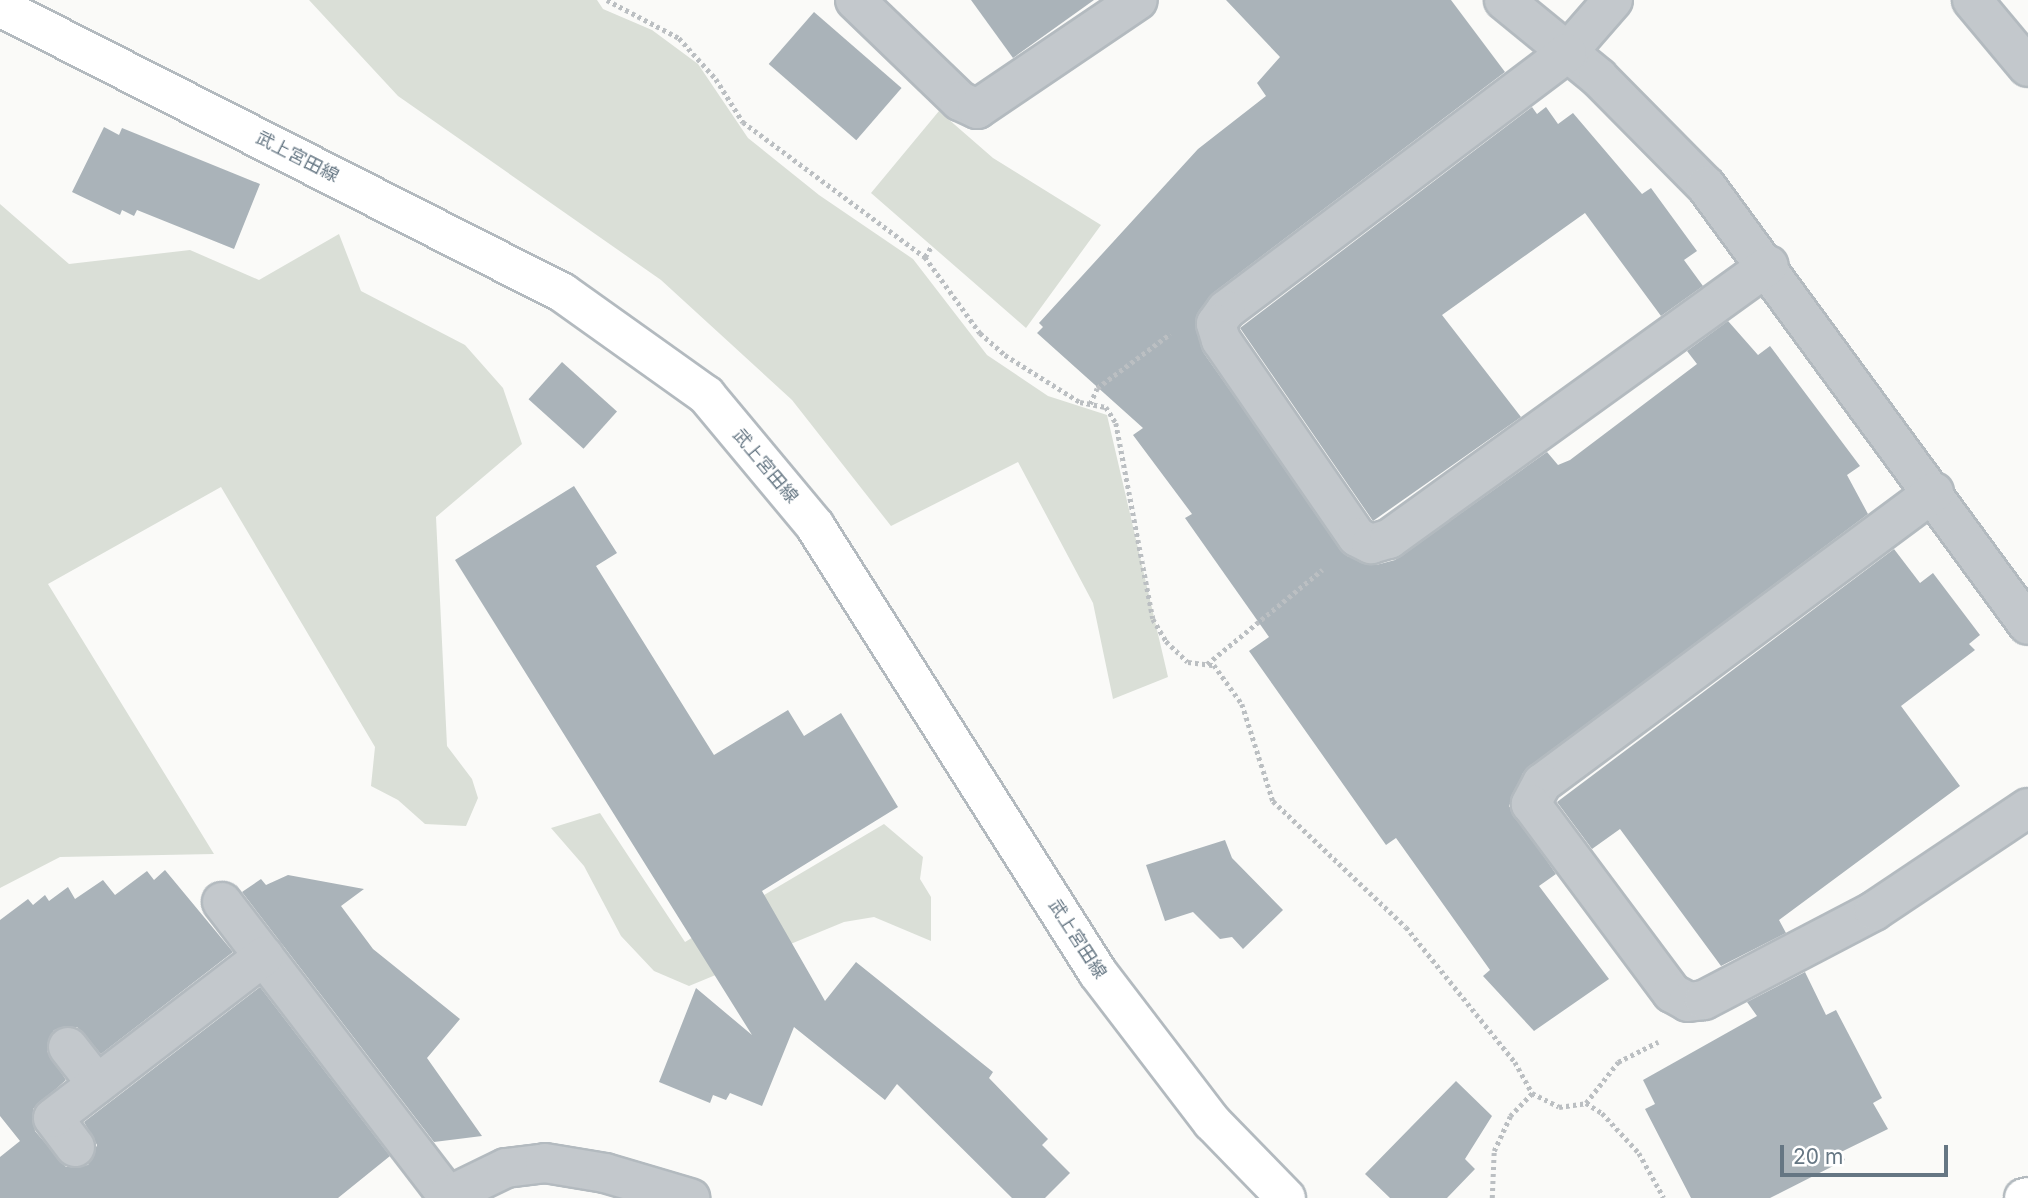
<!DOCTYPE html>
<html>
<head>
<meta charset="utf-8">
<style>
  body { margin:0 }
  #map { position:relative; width:2028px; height:1198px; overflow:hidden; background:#fafaf8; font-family:Inter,"Noto Sans JP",sans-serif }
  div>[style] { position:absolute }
  .green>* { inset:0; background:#dadfd7 }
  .building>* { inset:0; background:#aab3b9; transform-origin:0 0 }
  .path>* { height:4.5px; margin-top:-2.25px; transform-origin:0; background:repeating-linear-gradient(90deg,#bbbfc2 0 3.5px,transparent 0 7px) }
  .roads { filter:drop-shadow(2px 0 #b3babf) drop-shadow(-2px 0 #b3babf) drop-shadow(0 2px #b3babf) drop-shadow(0 -2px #b3babf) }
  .street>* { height:38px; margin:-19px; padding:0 19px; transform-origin:19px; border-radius:19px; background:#c3c8cc }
  .secondary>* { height:38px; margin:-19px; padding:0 19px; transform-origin:19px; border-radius:19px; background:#fff }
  span { translate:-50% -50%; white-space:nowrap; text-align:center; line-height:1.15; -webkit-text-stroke:7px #fff; paint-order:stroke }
  .street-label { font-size:18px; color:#657683 }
  .scale { position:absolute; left:1780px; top:1145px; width:168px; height:32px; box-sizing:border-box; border:4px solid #657683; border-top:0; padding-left:9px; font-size:21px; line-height:24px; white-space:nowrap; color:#657683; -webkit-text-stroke:5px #fff; paint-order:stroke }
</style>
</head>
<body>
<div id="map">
  <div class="green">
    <i style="clip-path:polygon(309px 0,597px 0,603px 9px,652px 30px,698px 64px,748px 138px,819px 195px,913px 259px,987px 355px,1048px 396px,1107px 415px,1168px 677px,1113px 699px,1093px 603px,1018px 462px,891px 526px,792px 400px,661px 280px,398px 96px)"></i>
    <i style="clip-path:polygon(939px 111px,993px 158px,1101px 225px,1026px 328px,871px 193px)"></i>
    <i style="clip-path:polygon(0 204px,69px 264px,190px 250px,259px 280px,339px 234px,361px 291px,465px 345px,503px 388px,522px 444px,436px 517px,447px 746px,472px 779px,478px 798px,466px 826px,425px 824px,398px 800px,371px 786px,375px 747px,221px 487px,48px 584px,214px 854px,60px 857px,0 888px)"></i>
    <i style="clip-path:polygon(600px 813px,685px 942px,884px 824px,923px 857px,920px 879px,931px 897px,931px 941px,874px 917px,844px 922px,689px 986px,654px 971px,621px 936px,584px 866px,551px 828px)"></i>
  </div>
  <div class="building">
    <i style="clip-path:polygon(971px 0,1094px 0,1013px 58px)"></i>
    <i style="clip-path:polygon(1226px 0,1451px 0,1505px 72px,1213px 293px,1195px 320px,1203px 352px,1347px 556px,1376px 565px,1395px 560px,1547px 452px,1558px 465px,1570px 460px,1697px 364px,1687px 351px,1728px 321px,1758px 355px,1770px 346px,1860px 466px,1847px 475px,1868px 514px,1523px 773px,1509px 806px,1556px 874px,1539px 886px,1609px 979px,1534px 1031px,1483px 976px,1490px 970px,1396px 838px,1386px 845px,1249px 651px,1269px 637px,1185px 518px,1192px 514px,1133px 435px,1143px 428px,1037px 333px,1043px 327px,1039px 323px,1198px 149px,1266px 96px,1257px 83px,1280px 57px)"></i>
    <i style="left:814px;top:12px;width:116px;height:69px;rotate:41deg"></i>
    <i style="clip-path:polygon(1532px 107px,1537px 114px,1546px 107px,1558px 124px,1573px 113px,1642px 194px,1651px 188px,1697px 251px,1684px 260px,1703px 286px,1661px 316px,1585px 213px,1442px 315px,1521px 417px,1373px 521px,1240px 328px)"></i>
    <i style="clip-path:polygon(104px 127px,119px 135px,122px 128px,260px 184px,234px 249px,137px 210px,134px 216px,122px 210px,120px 215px,72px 192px)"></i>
    <i style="left:562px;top:362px;width:74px;height:50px;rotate:42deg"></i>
    <i style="clip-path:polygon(574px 486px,617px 553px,596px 566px,714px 755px,788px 710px,804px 736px,841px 713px,898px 807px,762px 891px,825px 1001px,856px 962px,993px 1072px,989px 1078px,1048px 1139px,1042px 1145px,1070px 1173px,1045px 1198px,1012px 1198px,897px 1084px,885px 1100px,794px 1027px,762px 1106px,730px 1093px,726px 1100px,713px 1095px,710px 1103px,659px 1082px,696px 988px,752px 1035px,455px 560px)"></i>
    <i style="clip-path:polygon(1894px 549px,1920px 583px,1933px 573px,1980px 635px,1969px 644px,1975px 650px,1901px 706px,1960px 786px,1779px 920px,1786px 933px,1721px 966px,1620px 829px,1592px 849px,1557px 802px)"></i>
    <i style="clip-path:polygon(1225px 840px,1232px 858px,1283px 910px,1243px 949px,1232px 937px,1220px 939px,1193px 912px,1165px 921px,1146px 865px)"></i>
    <i style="clip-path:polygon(165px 870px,233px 952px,101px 1054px,77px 1027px,54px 1030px,47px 1051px,66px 1080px,33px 1109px,35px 1131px,66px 1167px,88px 1165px,97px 1145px,84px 1122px,260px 987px,390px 1156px,338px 1198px,0 1198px,0 1157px,20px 1141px,0 1116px,0 920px,28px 899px,33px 905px,45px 895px,49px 901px,68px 887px,75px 899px,103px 880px,115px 895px,147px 871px,154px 880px)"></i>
    <i style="clip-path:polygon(288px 875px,364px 889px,341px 906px,373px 949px,460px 1019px,427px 1058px,482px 1136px,434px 1142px,242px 892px,261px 879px,266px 885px)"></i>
    <i style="clip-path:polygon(1805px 972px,1826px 1015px,1836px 1010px,1882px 1098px,1873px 1103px,1888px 1129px,1841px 1152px,1845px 1160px,1770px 1198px,1691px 1198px,1645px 1109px,1655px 1104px,1643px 1080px,1757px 1016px,1747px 1002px)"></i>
    <i style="clip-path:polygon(1456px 1081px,1492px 1116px,1465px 1159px,1475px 1169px,1447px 1198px,1390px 1198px,1365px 1174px)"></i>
  </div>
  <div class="path">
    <i style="left:607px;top:0;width:81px;rotate:27.8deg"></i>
    <i style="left:679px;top:38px;width:55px;rotate:47.9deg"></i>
    <i style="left:716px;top:79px;width:51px;rotate:57.9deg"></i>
    <i style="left:743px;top:122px;width:227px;rotate:36.6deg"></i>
    <i style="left:925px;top:257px;width:94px;rotate:54.1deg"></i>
    <i style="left:980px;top:333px;width:33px;rotate:41deg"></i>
    <i style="left:1005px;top:355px;width:89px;rotate:32.1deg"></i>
    <i style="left:1080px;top:402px;width:26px;rotate:11deg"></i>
    <i style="left:1106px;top:407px;width:19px;rotate:58deg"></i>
    <i style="left:1116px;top:423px;width:199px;rotate:79.3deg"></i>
    <i style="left:1153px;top:619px;width:26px;rotate:59deg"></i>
    <i style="left:1166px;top:641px;width:30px;rotate:44deg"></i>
    <i style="left:1188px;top:662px;width:26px;rotate:7deg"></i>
    <i style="left:1214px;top:665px;width:48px;rotate:54.3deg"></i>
    <i style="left:1242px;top:704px;width:102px;rotate:72.3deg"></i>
    <i style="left:1273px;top:801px;width:183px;rotate:43.5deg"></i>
    <i style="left:1406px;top:927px;width:174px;rotate:51.1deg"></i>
    <i style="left:1515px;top:1062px;width:35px;rotate:61deg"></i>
    <i style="left:925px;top:257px;width:12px;rotate:-59deg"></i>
    <i style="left:1090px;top:404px;width:17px;rotate:-66deg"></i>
    <i style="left:1097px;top:388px;width:91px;rotate:-36.5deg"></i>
    <i style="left:1207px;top:664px;width:149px;rotate:-39.3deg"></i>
    <i style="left:1586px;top:1103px;width:52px;rotate:-52deg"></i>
    <i style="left:1618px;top:1062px;width:45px;rotate:-26.6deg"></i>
    <i style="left:1492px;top:1198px;width:47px;rotate:-87.6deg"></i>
    <i style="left:1494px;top:1151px;width:38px;rotate:-65deg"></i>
    <i style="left:1510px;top:1116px;width:32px;rotate:-46deg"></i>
    <i style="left:1532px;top:1093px;width:30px;rotate:27deg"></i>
    <i style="left:1559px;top:1107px;width:27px;rotate:-8deg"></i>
    <i style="left:1586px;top:1103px;width:19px;rotate:32deg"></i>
    <i style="left:1602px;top:1113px;width:54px;rotate:47.2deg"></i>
    <i style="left:1639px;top:1153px;width:51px;rotate:60.9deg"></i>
  </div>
  <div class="roads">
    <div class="street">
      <i style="left:855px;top:0;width:146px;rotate:43.9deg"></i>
      <i style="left:960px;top:101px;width:19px;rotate:25deg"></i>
      <i style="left:977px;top:109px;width:194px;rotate:-34.1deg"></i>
      <i style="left:1504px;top:0;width:122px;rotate:39.3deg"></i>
      <i style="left:1598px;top:77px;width:153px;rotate:45.3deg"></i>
      <i style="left:1706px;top:186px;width:544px;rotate:53.74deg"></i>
      <i style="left:1613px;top:0;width:70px;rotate:131deg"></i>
      <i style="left:1567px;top:53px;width:427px;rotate:143deg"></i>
      <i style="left:1226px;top:310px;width:17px;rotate:126deg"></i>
      <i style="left:1216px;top:324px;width:17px;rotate:73deg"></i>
      <i style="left:1221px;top:340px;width:239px;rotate:55.4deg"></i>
      <i style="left:1357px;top:537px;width:16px;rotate:27deg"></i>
      <i style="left:1371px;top:544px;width:19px;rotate:-16deg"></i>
      <i style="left:1389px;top:539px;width:468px;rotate:-35.8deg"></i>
      <i style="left:1972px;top:0;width:87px;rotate:50.1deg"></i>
      <i style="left:1934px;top:492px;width:488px;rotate:143.4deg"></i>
      <i style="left:1542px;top:783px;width:24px;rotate:118deg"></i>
      <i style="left:1531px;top:804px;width:236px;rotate:53.3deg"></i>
      <i style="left:1672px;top:993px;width:18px;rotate:29deg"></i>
      <i style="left:1688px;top:1002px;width:16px;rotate:-7deg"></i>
      <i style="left:1704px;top:1000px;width:192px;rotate:-27.6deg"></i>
      <i style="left:1874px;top:911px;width:185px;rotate:-33.8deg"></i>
      <i style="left:222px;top:902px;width:369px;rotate:52.5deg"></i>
      <i style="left:68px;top:1047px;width:47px;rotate:51.9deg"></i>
      <i style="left:75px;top:1147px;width:36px;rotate:-127deg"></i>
      <i style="left:53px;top:1118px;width:266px;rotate:-37.5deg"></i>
      <i style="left:444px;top:1198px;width:69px;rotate:-25.8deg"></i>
      <i style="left:506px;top:1168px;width:39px;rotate:-7deg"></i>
      <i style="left:545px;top:1163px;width:61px;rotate:9.5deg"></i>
      <i style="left:605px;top:1173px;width:89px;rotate:16.4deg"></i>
    </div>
    <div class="secondary">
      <i style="left:0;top:7px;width:631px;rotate:26.93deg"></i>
      <i style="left:563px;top:293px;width:176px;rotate:35.5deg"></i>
      <i style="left:706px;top:395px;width:170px;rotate:50.2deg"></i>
      <i style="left:815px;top:526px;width:529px;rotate:57.66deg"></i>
      <i style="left:1098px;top:973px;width:188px;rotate:52.6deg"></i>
      <i style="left:1212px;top:1122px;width:106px;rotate:45.8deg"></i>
      <i style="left:2024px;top:1198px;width:4px;rotate:-14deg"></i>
    </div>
  </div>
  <div class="street-label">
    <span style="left:297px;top:157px;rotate:27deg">武上宮田線</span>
    <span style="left:765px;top:466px;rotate:50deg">武上宮田線</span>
    <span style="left:1077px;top:939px;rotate:57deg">武上宮田線</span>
  </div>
  <div class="scale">20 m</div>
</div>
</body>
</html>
